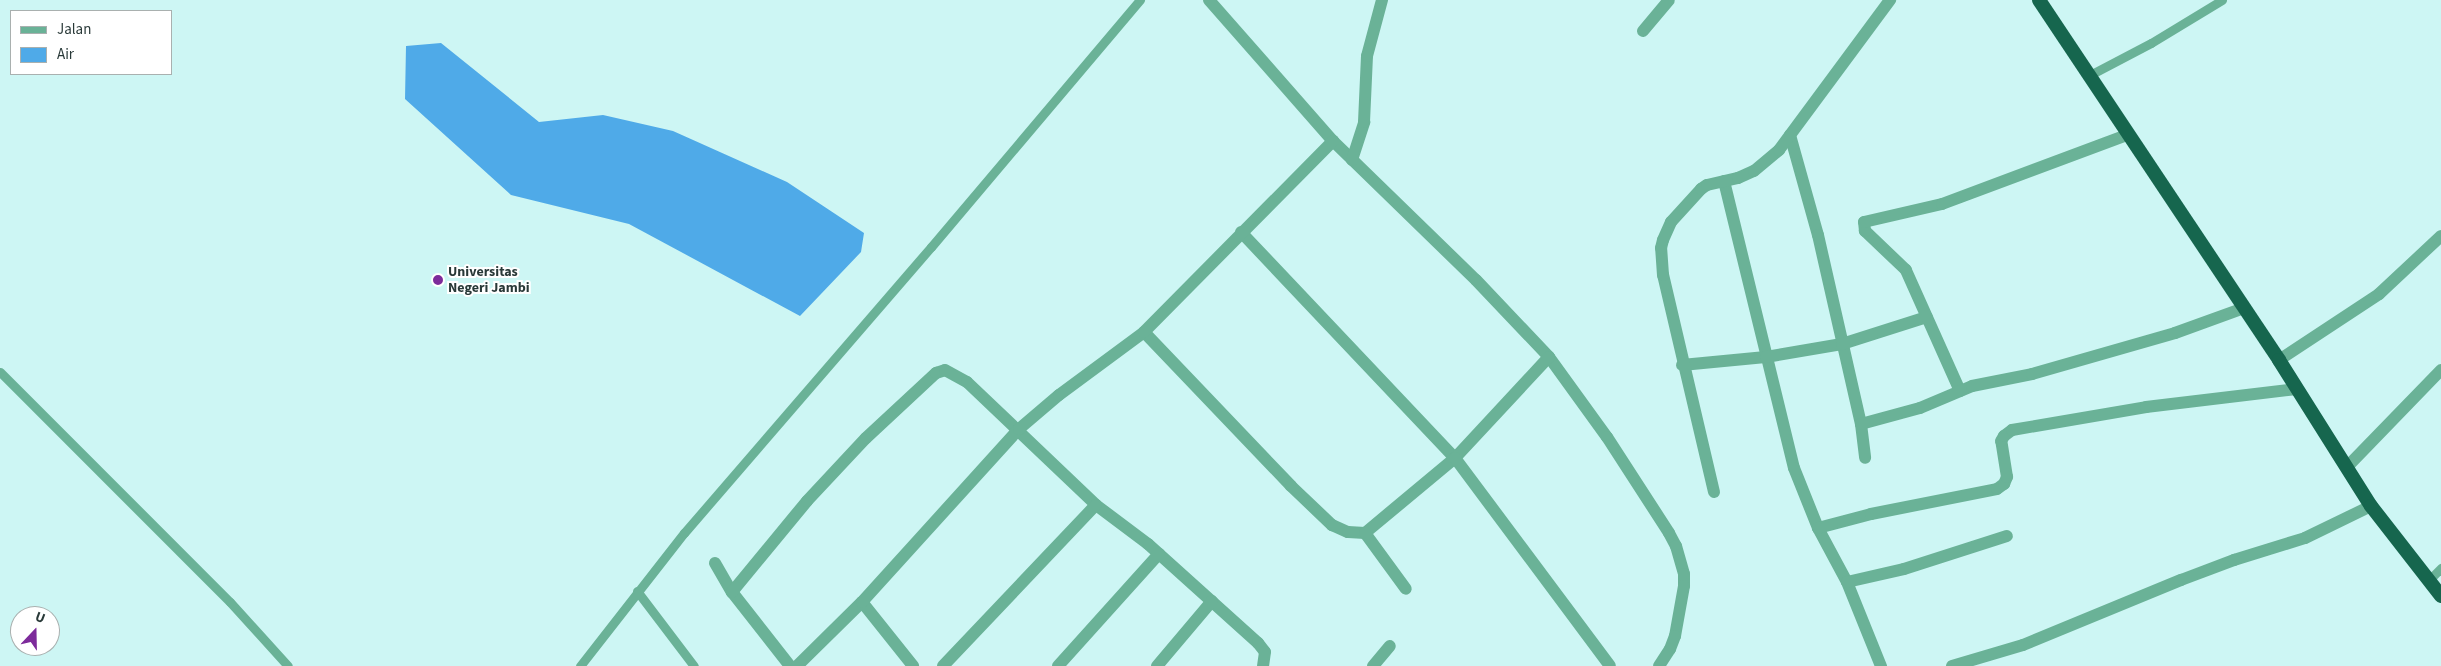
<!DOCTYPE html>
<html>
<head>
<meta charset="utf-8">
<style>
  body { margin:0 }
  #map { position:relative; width:2441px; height:666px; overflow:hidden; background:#cdf6f4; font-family:"Source Sans 3",sans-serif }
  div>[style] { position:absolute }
  .water>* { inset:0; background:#4faae8 }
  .service>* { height:9px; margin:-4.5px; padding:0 4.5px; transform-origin:4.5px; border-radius:4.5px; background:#6ab297 }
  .minor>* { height:12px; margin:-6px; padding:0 6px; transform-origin:6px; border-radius:6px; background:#6ab297 }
  .trunk>* { height:14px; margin:-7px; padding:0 7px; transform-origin:7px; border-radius:7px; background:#16664e }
  .dots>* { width:14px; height:14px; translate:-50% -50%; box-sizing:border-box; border:2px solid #fff; border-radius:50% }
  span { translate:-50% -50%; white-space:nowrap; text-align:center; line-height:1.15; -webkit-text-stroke:4px #fff; paint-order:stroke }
  .poi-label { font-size:14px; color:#293938; font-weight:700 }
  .left { translate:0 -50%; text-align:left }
  .legend { position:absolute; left:10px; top:10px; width:162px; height:65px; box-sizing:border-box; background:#fff; border:1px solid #a9b0af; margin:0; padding:6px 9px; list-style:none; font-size:15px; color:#293938 }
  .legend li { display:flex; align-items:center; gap:10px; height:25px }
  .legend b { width:25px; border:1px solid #a9b0af }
  .north { position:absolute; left:10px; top:606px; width:50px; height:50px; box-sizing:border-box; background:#fff; border:1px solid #a9b0af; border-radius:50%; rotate:21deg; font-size:14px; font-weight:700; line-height:20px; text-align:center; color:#293938 }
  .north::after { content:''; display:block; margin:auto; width:18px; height:22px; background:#7d2b9b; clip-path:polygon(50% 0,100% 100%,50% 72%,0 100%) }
</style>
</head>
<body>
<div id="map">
  <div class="water">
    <i style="clip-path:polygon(441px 43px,539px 122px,603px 115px,673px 131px,787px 182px,864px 233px,861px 252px,800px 316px,629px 224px,511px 195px,405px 99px,406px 46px)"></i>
  </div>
  <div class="service">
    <i style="left:2088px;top:76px;width:71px;rotate:-27.6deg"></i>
    <i style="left:2151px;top:43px;width:83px;rotate:-31.2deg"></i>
    <i style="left:0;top:372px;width:325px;rotate:45deg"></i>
    <i style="left:230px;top:602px;width:86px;rotate:47.8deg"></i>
    <i style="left:2430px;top:579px;width:16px;rotate:-45deg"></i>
    <i style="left:637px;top:591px;width:94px;rotate:52.8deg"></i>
    <i style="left:580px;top:666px;width:169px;rotate:-52deg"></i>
    <i style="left:684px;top:533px;width:378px;rotate:-49.2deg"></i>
    <i style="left:931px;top:247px;width:324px;rotate:-49.8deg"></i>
  </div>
  <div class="minor">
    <i style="left:1209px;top:0;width:188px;rotate:48.7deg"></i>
    <i style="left:1333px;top:141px;width:199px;rotate:44.2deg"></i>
    <i style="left:1476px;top:280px;width:106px;rotate:46.5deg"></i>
    <i style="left:1549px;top:357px;width:99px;rotate:54.1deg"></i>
    <i style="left:1607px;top:437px;width:114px;rotate:57.1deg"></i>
    <i style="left:1669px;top:533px;width:15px;rotate:62deg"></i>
    <i style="left:1676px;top:546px;width:29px;rotate:74deg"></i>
    <i style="left:1684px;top:574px;width:12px;rotate:90deg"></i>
    <i style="left:1684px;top:586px;width:51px;rotate:100.2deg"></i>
    <i style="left:1675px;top:636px;width:14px;rotate:111deg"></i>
    <i style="left:1670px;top:649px;width:20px;rotate:123deg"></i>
    <i style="left:1643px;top:31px;width:40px;rotate:-50deg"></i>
    <i style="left:1790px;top:135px;width:104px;rotate:74.4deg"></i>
    <i style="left:1818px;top:235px;width:194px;rotate:77.2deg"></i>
    <i style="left:1861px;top:424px;width:34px;rotate:83deg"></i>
    <i style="left:1352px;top:160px;width:40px;rotate:-72deg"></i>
    <i style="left:1364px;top:122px;width:66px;rotate:-87.4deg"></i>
    <i style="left:1367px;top:56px;width:58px;rotate:-75deg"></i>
    <i style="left:1724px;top:181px;width:295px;rotate:76.3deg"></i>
    <i style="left:1794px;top:468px;width:65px;rotate:68.2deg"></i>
    <i style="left:1818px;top:528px;width:61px;rotate:61.8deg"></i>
    <i style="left:1847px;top:582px;width:91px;rotate:68deg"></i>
    <i style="left:1241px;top:232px;width:311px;rotate:46.6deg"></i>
    <i style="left:1455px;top:458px;width:138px;rotate:-47.1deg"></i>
    <i style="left:1144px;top:332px;width:213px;rotate:46.3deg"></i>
    <i style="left:1291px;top:486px;width:57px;rotate:43.6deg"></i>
    <i style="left:1332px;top:525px;width:17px;rotate:24deg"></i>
    <i style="left:1348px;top:532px;width:17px;rotate:3deg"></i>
    <i style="left:1365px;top:533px;width:117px;rotate:-39.8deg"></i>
    <i style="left:1455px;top:458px;width:259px;rotate:53.3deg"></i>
    <i style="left:2279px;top:360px;width:120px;rotate:-33.4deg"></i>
    <i style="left:2379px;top:294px;width:85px;rotate:-43.1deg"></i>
    <i style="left:1682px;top:365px;width:84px;rotate:-5.4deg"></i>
    <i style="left:1766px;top:357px;width:77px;rotate:-9.7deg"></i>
    <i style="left:1842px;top:344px;width:89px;rotate:-17.6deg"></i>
    <i style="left:1960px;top:391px;width:133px;rotate:-114.1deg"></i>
    <i style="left:1906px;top:270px;width:57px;rotate:-136.4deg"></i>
    <i style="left:1865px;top:231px;width:9px;rotate:-96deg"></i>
    <i style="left:1864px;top:222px;width:80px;rotate:-13deg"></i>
    <i style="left:1942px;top:204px;width:197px;rotate:-20.5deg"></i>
    <i style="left:1861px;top:424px;width:61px;rotate:-15.2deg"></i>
    <i style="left:1920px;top:408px;width:56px;rotate:-22.9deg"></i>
    <i style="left:1972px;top:386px;width:61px;rotate:-11.3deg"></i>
    <i style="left:2032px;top:374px;width:149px;rotate:-16deg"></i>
    <i style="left:2175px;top:333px;width:73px;rotate:-19.9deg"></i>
    <i style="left:2347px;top:467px;width:135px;rotate:-45.9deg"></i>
    <i style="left:1714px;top:492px;width:223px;rotate:-103.2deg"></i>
    <i style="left:1663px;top:275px;width:27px;rotate:-94deg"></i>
    <i style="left:1661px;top:248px;width:8px;rotate:-76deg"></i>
    <i style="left:1663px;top:240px;width:20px;rotate:-66deg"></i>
    <i style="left:1671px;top:222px;width:45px;rotate:-47.7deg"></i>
    <i style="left:1701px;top:189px;width:7px;rotate:-34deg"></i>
    <i style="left:1707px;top:185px;width:32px;rotate:-13deg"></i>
    <i style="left:1738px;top:178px;width:17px;rotate:-24deg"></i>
    <i style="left:1754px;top:171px;width:33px;rotate:-40deg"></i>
    <i style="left:1779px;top:150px;width:187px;rotate:-53.5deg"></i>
    <i style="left:1818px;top:528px;width:55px;rotate:-14.8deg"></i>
    <i style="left:1871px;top:514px;width:128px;rotate:-11.2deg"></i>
    <i style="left:1997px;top:489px;width:9px;rotate:-36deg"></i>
    <i style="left:2004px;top:484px;width:8px;rotate:-67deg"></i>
    <i style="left:2007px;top:477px;width:36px;rotate:-99deg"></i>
    <i style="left:2001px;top:441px;width:6px;rotate:-59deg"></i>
    <i style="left:2004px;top:436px;width:10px;rotate:-37deg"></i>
    <i style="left:2012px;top:430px;width:136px;rotate:-9.7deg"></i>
    <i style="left:2146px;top:407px;width:152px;rotate:-6.8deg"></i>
    <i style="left:1365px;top:533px;width:69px;rotate:53.8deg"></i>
    <i style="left:715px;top:563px;width:34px;rotate:60deg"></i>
    <i style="left:732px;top:592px;width:94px;rotate:51.9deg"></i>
    <i style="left:1847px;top:582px;width:58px;rotate:-12.8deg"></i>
    <i style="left:1904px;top:569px;width:108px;rotate:-17.8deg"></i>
    <i style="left:732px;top:592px;width:118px;rotate:-50.5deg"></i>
    <i style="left:807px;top:501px;width:86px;rotate:-46.9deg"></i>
    <i style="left:866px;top:438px;width:96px;rotate:-42.9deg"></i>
    <i style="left:936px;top:373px;width:9px;rotate:-18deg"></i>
    <i style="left:945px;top:370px;width:25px;rotate:29deg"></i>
    <i style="left:967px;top:382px;width:178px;rotate:43.6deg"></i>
    <i style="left:1096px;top:505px;width:65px;rotate:36.9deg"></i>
    <i style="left:1148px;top:544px;width:148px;rotate:42deg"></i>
    <i style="left:1258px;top:643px;width:11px;rotate:52deg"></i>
    <i style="left:1265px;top:652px;width:14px;rotate:98deg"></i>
    <i style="left:862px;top:602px;width:82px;rotate:51.4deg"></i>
    <i style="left:797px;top:666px;width:91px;rotate:-44.6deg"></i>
    <i style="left:862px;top:602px;width:234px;rotate:-47.8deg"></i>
    <i style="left:1019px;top:429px;width:52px;rotate:-40.4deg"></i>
    <i style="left:1059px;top:395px;width:106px;rotate:-36.5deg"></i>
    <i style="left:1144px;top:332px;width:269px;rotate:-45.3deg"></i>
    <i style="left:943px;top:666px;width:222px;rotate:-46.5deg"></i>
    <i style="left:1058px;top:666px;width:151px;rotate:-48deg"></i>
    <i style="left:1157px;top:666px;width:85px;rotate:-49.8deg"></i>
    <i style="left:1373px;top:666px;width:26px;rotate:-50deg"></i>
    <i style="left:1952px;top:666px;width:74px;rotate:-16.5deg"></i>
    <i style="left:2023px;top:645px;width:171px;rotate:-22.4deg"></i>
    <i style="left:2181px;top:580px;width:57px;rotate:-20.7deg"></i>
    <i style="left:2234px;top:560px;width:74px;rotate:-17.2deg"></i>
    <i style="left:2305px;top:538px;width:73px;rotate:-25.9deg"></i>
  </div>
  <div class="trunk">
    <i style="left:2039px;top:0;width:433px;rotate:56.3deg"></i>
    <i style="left:2279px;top:360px;width:173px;rotate:57.8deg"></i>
    <i style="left:2371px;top:506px;width:114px;rotate:52.1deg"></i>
  </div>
  <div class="dots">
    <i style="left:438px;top:280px;background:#7d2b9b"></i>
  </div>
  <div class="poi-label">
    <span class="left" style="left:448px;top:280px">Universitas<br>Negeri Jambi</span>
  </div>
  <ul class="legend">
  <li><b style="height:6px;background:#6ab297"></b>Jalan</li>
  <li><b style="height:14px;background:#4faae8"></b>Air</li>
  </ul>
  <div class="north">U</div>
</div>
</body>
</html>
